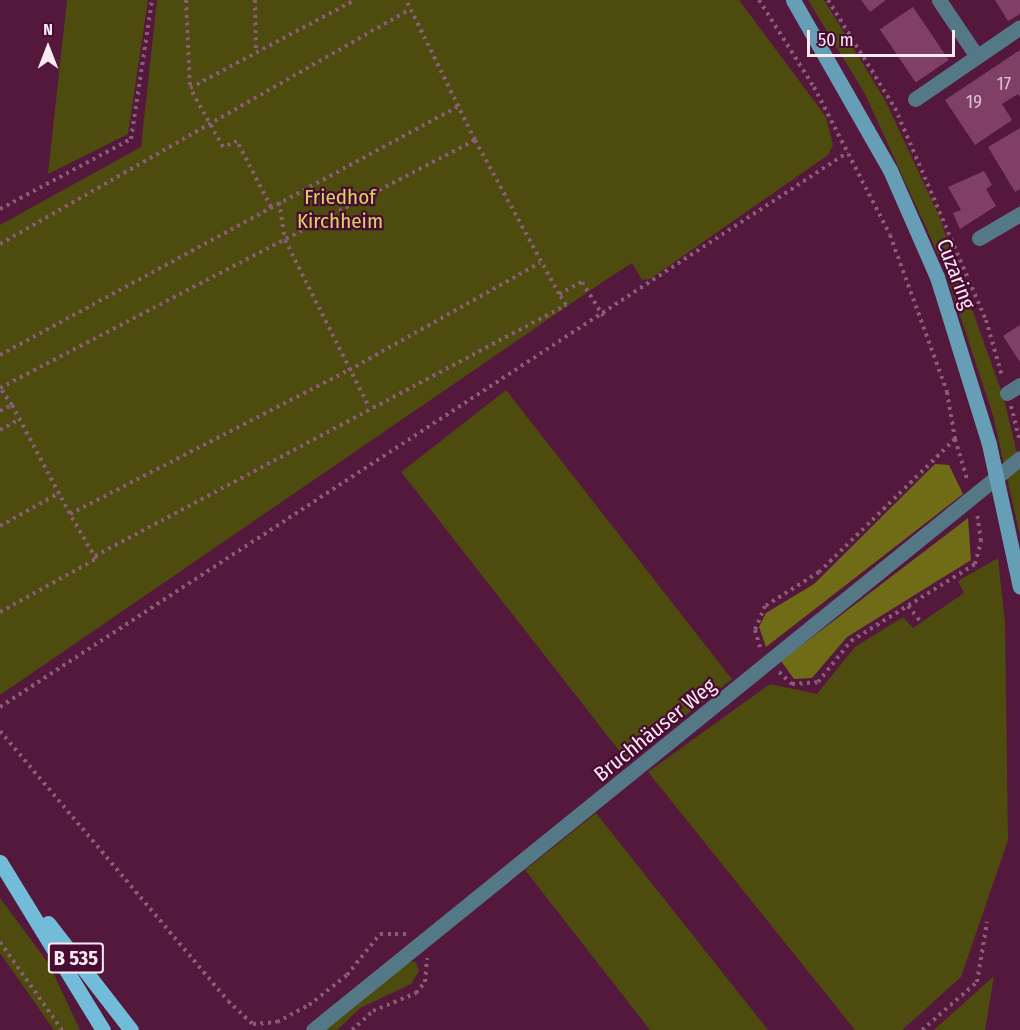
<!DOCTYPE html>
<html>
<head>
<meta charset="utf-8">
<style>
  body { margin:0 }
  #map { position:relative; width:1020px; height:1030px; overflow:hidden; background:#54183d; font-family:"Fira Sans Condensed",sans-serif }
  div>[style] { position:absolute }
  .green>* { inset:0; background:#4e4b0e; transform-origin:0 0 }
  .forest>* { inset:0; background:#706b17 }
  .building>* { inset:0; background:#804065; transform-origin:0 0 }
  .path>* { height:4px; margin-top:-2px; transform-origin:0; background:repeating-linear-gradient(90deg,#8a5c78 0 3px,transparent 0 7.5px) }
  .minor>* { height:15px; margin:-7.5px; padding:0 7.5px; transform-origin:7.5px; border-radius:7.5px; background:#557886 }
  .secondary>* { height:15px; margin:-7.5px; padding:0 7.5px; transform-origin:7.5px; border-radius:7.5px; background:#669eb5 }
  .primary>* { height:15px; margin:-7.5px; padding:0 7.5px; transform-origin:7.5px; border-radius:7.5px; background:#72bcda }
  span { translate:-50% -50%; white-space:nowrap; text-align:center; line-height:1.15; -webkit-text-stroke:4.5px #480c33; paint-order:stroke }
  .number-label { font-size:18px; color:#dcc0cf }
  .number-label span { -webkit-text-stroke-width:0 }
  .shield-label span { padding:2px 4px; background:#480c33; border:2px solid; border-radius:4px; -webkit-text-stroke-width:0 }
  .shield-label { font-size:20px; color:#faeaf2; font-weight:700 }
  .park-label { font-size:21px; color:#d9d366 }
  .street-label { font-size:21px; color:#faeaf2 }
  .north { position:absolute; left:18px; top:18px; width:60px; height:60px; -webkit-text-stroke:4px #480c33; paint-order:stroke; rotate:0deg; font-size:16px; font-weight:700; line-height:24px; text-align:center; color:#faeaf2 }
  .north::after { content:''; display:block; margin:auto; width:21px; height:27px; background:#faeaf2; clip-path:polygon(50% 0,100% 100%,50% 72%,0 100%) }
  .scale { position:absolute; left:807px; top:30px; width:148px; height:27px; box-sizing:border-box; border:3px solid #faeaf2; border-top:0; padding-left:8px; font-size:18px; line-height:21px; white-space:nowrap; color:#faeaf2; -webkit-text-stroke:4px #480c33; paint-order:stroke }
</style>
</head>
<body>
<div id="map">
  <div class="green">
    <i style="clip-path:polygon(67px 0,148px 0,128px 134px,48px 174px)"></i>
    <i style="clip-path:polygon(157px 0,739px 0,826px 117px,833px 145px,828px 155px,650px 279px,642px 280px,632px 263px,604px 281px,0 695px,0 225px,141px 147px)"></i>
    <i style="clip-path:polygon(808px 0,824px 0,885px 100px,939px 216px,1004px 399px,1020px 466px,1020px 536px,993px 415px,944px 267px,865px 94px)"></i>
    <i style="left:506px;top:390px;width:367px;height:133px;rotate:52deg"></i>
    <i style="clip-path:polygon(998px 558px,1005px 623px,1008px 840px,961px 977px,902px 1030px,855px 1030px,648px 772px,770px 684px,817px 694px,855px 647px,903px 617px,913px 628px,964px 593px,958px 581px)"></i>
    <i style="clip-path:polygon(596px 813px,768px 1030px,650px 1030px,525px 870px)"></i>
    <i style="clip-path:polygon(0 898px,49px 964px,80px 1030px,54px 1030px,0 953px)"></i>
    <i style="clip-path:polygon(408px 961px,416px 962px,419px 971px,411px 984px,360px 1008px,337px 1030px,322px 1030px)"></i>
    <i style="clip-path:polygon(994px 976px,985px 1030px,934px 1030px)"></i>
  </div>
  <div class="forest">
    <i style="clip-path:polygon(935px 464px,949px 465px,963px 494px,766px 647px,759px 627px,766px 613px,814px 584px)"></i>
    <i style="clip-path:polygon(968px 518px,971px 560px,847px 637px,812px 678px,794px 679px,781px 661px)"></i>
  </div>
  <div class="building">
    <i style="clip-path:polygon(861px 0,886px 0,870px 12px)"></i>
    <i style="clip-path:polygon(995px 0,1020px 0,1020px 14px,1008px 21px)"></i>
    <i style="left:913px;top:7px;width:64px;height:40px;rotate:56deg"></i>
    <i style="clip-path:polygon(1020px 50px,1020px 97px,1018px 94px,1002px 104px,1012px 120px,975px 145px,945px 100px)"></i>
    <i style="clip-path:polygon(1020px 128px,1020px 189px,1015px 192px,988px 147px)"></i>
    <i style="clip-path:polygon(984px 171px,992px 185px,986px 189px,996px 206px,960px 229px,953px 213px,961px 210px,948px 187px)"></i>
    <i style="clip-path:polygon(1020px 325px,1020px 362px,1003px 336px)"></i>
  </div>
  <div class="path">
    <i style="left:186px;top:0;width:88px;rotate:87.4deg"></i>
    <i style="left:255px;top:0;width:53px;rotate:88.9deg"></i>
    <i style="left:759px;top:0;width:103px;rotate:57.7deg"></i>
    <i style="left:814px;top:87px;width:166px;rotate:62.8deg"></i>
    <i style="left:890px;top:235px;width:167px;rotate:70deg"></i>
    <i style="left:947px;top:392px;width:48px;rotate:80.3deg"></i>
    <i style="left:955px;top:439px;width:190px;rotate:135.6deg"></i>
    <i style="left:819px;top:572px;width:64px;rotate:147.8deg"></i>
    <i style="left:765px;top:606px;width:26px;rotate:113deg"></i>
    <i style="left:755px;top:630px;width:18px;rotate:74deg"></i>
    <i style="left:828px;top:0;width:127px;rotate:58.2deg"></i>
    <i style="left:895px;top:108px;width:231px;rotate:66.8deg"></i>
    <i style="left:986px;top:320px;width:58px;rotate:74.1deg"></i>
    <i style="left:475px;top:140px;width:175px;rotate:61.4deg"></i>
    <i style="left:559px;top:294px;width:26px;rotate:-28deg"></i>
    <i style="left:582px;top:282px;width:40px;rotate:58deg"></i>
    <i style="left:279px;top:202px;width:38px;rotate:81deg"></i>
    <i style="left:285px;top:240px;width:187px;rotate:63.3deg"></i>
    <i style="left:271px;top:207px;width:74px;rotate:-117.3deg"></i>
    <i style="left:237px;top:141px;width:15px;rotate:157deg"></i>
    <i style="left:223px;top:147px;width:68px;rotate:-119.2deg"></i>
    <i style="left:190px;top:88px;width:187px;rotate:-28.1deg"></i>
    <i style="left:0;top:209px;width:149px;rotate:-28.1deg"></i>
    <i style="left:131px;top:139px;width:141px;rotate:-81.4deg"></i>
    <i style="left:0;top:244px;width:469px;rotate:-29.8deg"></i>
    <i style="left:0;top:355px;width:520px;rotate:-28.49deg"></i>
    <i style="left:12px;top:405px;width:123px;rotate:62deg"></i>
    <i style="left:1011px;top:406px;width:38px;rotate:76deg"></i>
    <i style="left:0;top:411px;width:13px;rotate:-27deg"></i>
    <i style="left:12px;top:405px;width:21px;rotate:-125deg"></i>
    <i style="left:0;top:388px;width:536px;rotate:-27.57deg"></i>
    <i style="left:475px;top:140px;width:156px;rotate:-116.2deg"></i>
    <i style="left:0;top:430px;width:23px;rotate:-29deg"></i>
    <i style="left:955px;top:439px;width:42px;rotate:73.3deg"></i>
    <i style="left:0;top:526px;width:68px;rotate:-29.2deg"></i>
    <i style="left:95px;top:556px;width:534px;rotate:-28.05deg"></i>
    <i style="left:566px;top:305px;width:13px;rotate:-122deg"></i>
    <i style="left:908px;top:606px;width:21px;rotate:51deg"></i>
    <i style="left:0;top:612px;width:110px;rotate:-28.9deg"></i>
    <i style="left:96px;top:559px;width:52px;rotate:-120deg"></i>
    <i style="left:70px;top:514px;width:314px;rotate:-27.3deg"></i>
    <i style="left:349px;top:370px;width:219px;rotate:-29.3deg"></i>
    <i style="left:779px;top:672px;width:18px;rotate:43deg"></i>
    <i style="left:792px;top:684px;width:26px;rotate:-4deg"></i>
    <i style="left:818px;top:682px;width:53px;rotate:-51.2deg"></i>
    <i style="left:851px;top:641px;width:146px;rotate:-31.8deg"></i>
    <i style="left:975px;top:564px;width:24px;rotate:-75deg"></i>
    <i style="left:981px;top:541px;width:29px;rotate:-98deg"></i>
    <i style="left:0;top:707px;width:1013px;rotate:-33.2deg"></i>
    <i style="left:0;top:731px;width:353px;rotate:49.8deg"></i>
    <i style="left:228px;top:1001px;width:34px;rotate:43deg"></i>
    <i style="left:253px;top:1024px;width:24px;rotate:-5deg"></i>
    <i style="left:277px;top:1022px;width:36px;rotate:-28deg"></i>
    <i style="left:309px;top:1005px;width:48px;rotate:-38.3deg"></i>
    <i style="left:347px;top:975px;width:53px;rotate:-51.2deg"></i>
    <i style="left:380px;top:934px;width:27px"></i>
    <i style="left:0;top:942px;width:108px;rotate:54.8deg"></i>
    <i style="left:352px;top:1030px;width:28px;rotate:-42deg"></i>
    <i style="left:373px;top:1011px;width:47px;rotate:-22.7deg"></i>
    <i style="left:416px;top:993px;width:14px;rotate:-51deg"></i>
    <i style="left:425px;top:982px;width:24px;rotate:-85deg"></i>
    <i style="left:922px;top:1030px;width:73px;rotate:-41.1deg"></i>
    <i style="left:977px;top:982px;width:61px;rotate:-80.5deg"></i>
  </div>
  <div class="minor">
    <i style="left:939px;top:0;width:66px;rotate:56.1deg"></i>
    <i style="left:915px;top:99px;width:127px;rotate:-34.4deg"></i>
    <i style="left:979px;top:238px;width:48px;rotate:-30.3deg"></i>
    <i style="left:1007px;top:393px;width:15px;rotate:-32deg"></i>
    <i style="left:313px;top:1030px;width:909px;rotate:-38.97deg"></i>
  </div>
  <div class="secondary">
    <i style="left:793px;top:0;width:196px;rotate:60.3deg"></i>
    <i style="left:890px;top:170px;width:117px;rotate:66.3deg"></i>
    <i style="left:937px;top:277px;width:175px;rotate:72.7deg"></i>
    <i style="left:989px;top:444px;width:146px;rotate:77.8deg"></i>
  </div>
  <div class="primary">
    <i style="left:0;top:862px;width:197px;rotate:58.5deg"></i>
    <i style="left:48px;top:923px;width:135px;rotate:52.2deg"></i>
  </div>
  <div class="number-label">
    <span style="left:1004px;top:84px">17</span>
    <span style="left:974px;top:102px">19</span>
  </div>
  <div class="shield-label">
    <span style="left:76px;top:958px">B 535</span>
  </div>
  <div class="park-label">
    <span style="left:340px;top:209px">Friedhof<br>Kirchheim</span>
  </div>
  <div class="street-label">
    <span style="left:956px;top:274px;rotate:69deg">Cuzaring</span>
    <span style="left:655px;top:730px;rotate:-39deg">Bruchhäuser Weg</span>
  </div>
  <div class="north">N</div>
  <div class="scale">50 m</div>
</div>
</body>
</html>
